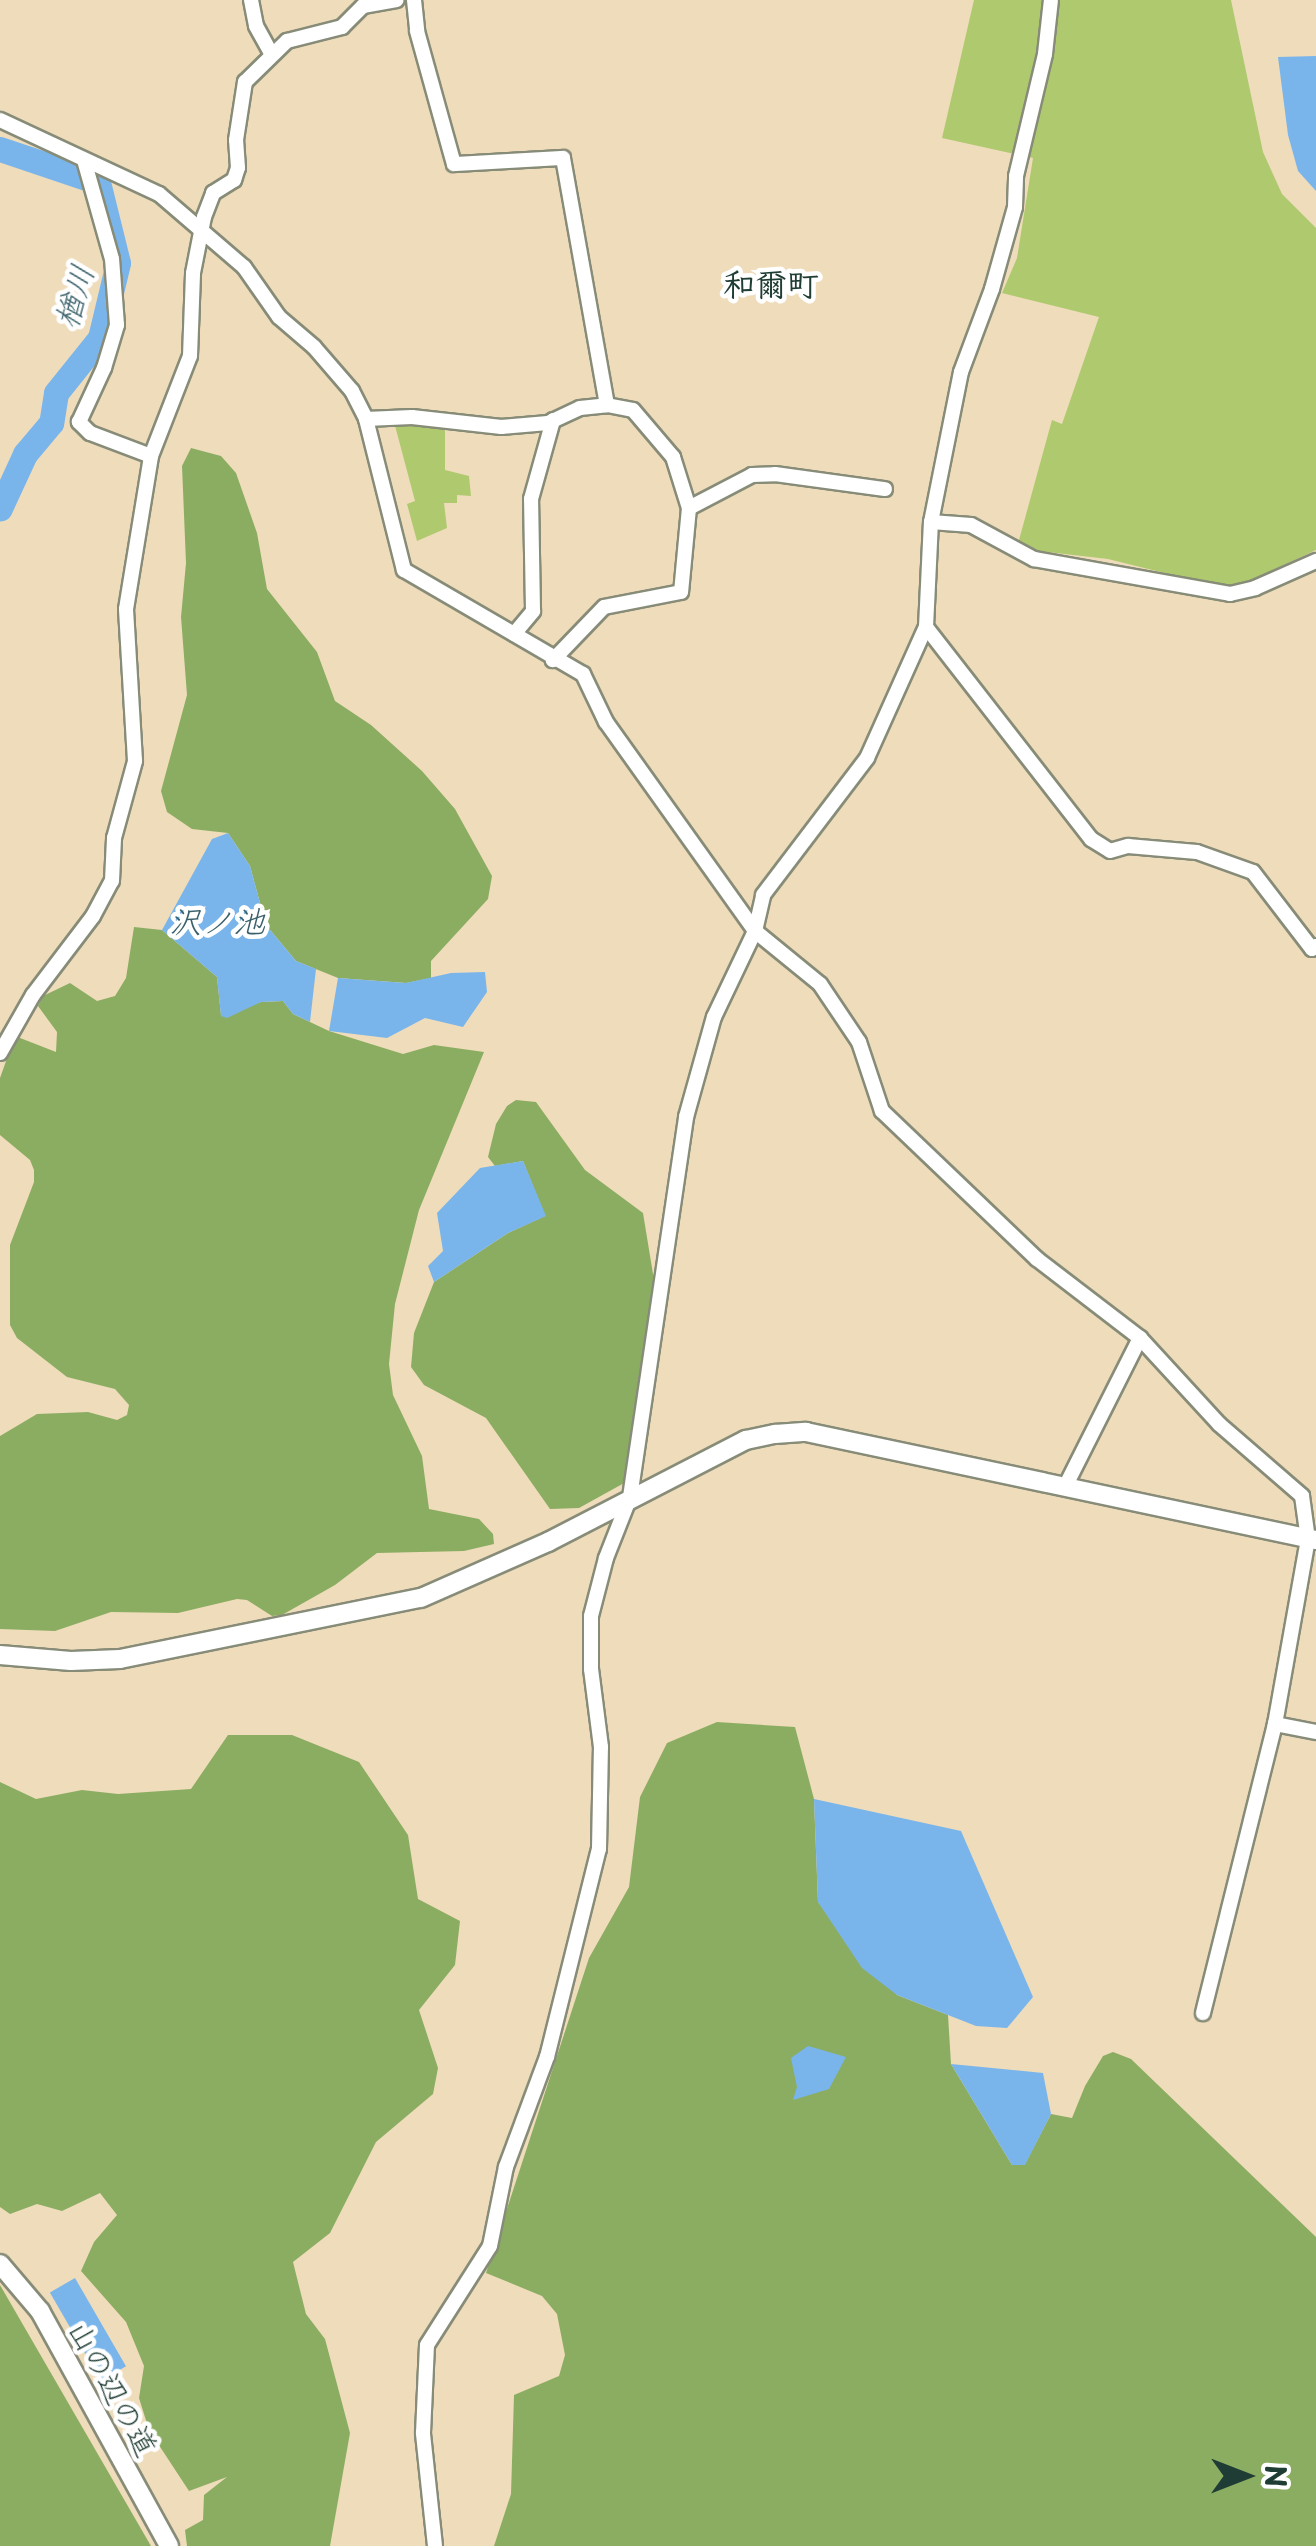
<!DOCTYPE html>
<html>
<head>
<meta charset="utf-8">
<style>
  body { margin:0 }
  #map { position:relative; width:1316px; height:2546px; overflow:hidden; background:#efdcbb; font-family:"Playpen Sans","Klee One",sans-serif }
  div>[style] { position:absolute }
  .green>* { inset:0; background:#afc96f }
  .forest>* { inset:0; background:#8bad62 }
  .water>* { inset:0; background:#79b5eb; transform-origin:0 0 }
  .river>* { height:25px; margin:-12.5px; padding:0 12.5px; transform-origin:12.5px; border-radius:12.5px; background:#79b5eb }
  .roads { filter:drop-shadow(2px 0 #878c78) drop-shadow(-2px 0 #878c78) drop-shadow(0 2px #878c78) drop-shadow(0 -2px #878c78) }
  .minor>* { height:14px; margin:-7px; padding:0 7px; transform-origin:7px; border-radius:7px; background:#fff }
  .tertiary>* { height:18px; margin:-9px; padding:0 9px; transform-origin:9px; border-radius:9px; background:#fff }
  span { translate:-50% -50%; white-space:nowrap; text-align:center; line-height:1.15; -webkit-text-stroke:9px #fff; paint-order:stroke }
  .street-label { font-size:30px; color:#1f3d34 }
  .neighbourhood-label { font-size:32px; color:#1f3d34; font-weight:700 }
  .water-label { font-size:32px; color:#3a616b; font-style:italic }
  .north { position:absolute; left:1196px; top:2426px; width:100px; height:100px; -webkit-text-stroke:8px #fff; paint-order:stroke; rotate:90deg; font-size:28px; font-weight:700; line-height:40px; text-align:center; color:#1f3d34 }
  .north::after { content:''; display:block; margin:auto; width:35px; height:45px; background:#1f3d34; clip-path:polygon(50% 0,100% 100%,50% 72%,0 100%) }
</style>
</head>
<body>
<div id="map">
  <div class="green">
    <i style="clip-path:polygon(974px 0,1231px 0,1263px 152px,1282px 194px,1316px 228px,1316px 550px,1241px 585px,1209px 584px,1108px 559px,1039px 551px,1019px 540px,1052px 420px,1062px 424px,1099px 317px,1002px 293px,1017px 258px,1033px 158px,942px 138px)"></i>
    <i style="clip-path:polygon(393px 418px,445px 424px,445px 470px,469px 476px,471px 496px,457px 495px,457px 503px,444px 503px,447px 528px,417px 541px,407px 504px,415px 501px)"></i>
  </div>
  <div class="forest">
    <i style="clip-path:polygon(191px 448px,221px 456px,236px 473px,257px 533px,267px 589px,317px 652px,335px 701px,371px 725px,422px 771px,455px 809px,492px 876px,488px 899px,431px 961px,431px 978px,406px 983px,338px 978px,296px 961px,266px 925px,250px 866px,228px 833px,192px 829px,167px 812px,161px 791px,187px 695px,181px 617px,186px 563px,182px 466px)"></i>
    <i style="clip-path:polygon(134px 927px,162px 930px,217px 977px,221px 1015px,261px 1002px,283px 1001px,293px 1014px,329px 1031px,403px 1054px,434px 1045px,484px 1052px,419px 1210px,395px 1304px,389px 1364px,393px 1395px,422px 1456px,429px 1509px,479px 1519px,493px 1534px,494px 1544px,464px 1551px,377px 1553px,335px 1585px,282px 1615px,272px 1616px,247px 1600px,237px 1599px,178px 1613px,111px 1612px,55px 1631px,0 1629px,0 1436px,37px 1414px,88px 1412px,117px 1420px,127px 1415px,129px 1405px,115px 1389px,67px 1377px,17px 1338px,10px 1325px,10px 1245px,34px 1182px,34px 1170px,30px 1160px,0 1135px,0 1078px,15px 1036px,56px 1052px,57px 1032px,38px 1006px,43px 996px,70px 983px,97px 1001px,115px 996px,126px 978px)"></i>
    <i style="clip-path:polygon(516px 1100px,536px 1102px,585px 1170px,643px 1213px,654px 1280px,626px 1482px,579px 1508px,550px 1509px,486px 1418px,424px 1385px,411px 1367px,414px 1333px,434px 1282px,508px 1233px,545px 1216px,523px 1161px,495px 1166px,488px 1157px,496px 1124px,507px 1106px)"></i>
    <i style="clip-path:polygon(717px 1722px,795px 1727px,814px 1799px,818px 1902px,897px 1995px,948px 2015px,951px 2064px,1012px 2165px,1025px 2164px,1051px 2114px,1072px 2118px,1085px 2086px,1103px 2056px,1113px 2052px,1131px 2059px,1316px 2237px,1316px 2546px,494px 2546px,511px 2494px,514px 2395px,559px 2376px,565px 2355px,557px 2314px,542px 2296px,486px 2273px,589px 1958px,629px 1887px,640px 1797px,667px 1743px)"></i>
    <i style="clip-path:polygon(228px 1735px,292px 1735px,359px 1762px,408px 1835px,418px 1899px,460px 1921px,455px 1965px,419px 2010px,438px 2068px,433px 2094px,376px 2142px,330px 2233px,293px 2262px,306px 2314px,325px 2339px,350px 2433px,330px 2546px,187px 2546px,185px 2530px,203px 2520px,204px 2495px,227px 2477px,189px 2491px,149px 2430px,139px 2398px,144px 2366px,126px 2322px,81px 2271px,94px 2242px,117px 2215px,100px 2193px,62px 2211px,37px 2204px,10px 2214px,0 2207px,0 1782px,36px 1799px,82px 1790px,118px 1794px,191px 1789px)"></i>
    <i style="clip-path:polygon(0 2285px,151px 2546px,0 2546px)"></i>
  </div>
  <div class="water">
    <i style="clip-path:polygon(1316px 56px,1316px 191px,1298px 171px,1288px 135px,1278px 57px)"></i>
    <i style="clip-path:polygon(228px 833px,250px 866px,266px 925px,296px 961px,316px 969px,310px 1022px,293px 1014px,283px 1001px,261px 1002px,227px 1018px,221px 1016px,217px 977px,162px 930px,212px 839px)"></i>
    <i style="clip-path:polygon(485px 972px,487px 992px,463px 1027px,425px 1018px,387px 1038px,329px 1031px,338px 978px,406px 983px,451px 973px)"></i>
    <i style="clip-path:polygon(523px 1161px,546px 1216px,508px 1233px,434px 1282px,428px 1266px,443px 1251px,437px 1213px,480px 1168px)"></i>
    <i style="clip-path:polygon(814px 1799px,961px 1831px,1033px 1997px,1007px 2028px,976px 2026px,897px 1995px,862px 1968px,818px 1902px)"></i>
    <i style="clip-path:polygon(808px 2046px,846px 2057px,829px 2089px,793px 2100px,797px 2087px,791px 2058px)"></i>
    <i style="clip-path:polygon(951px 2064px,1043px 2073px,1051px 2114px,1025px 2165px,1012px 2165px)"></i>
    <i style="left:75px;top:2278px;width:102px;height:29px;rotate:60deg"></i>
  </div>
  <div class="river">
    <i style="left:0;top:149px;width:103px;rotate:18.6deg"></i>
    <i style="left:98px;top:182px;width:83px;rotate:76.1deg"></i>
    <i style="left:118px;top:263px;width:77px;rotate:103.5deg"></i>
    <i style="left:100px;top:338px;width:70px;rotate:128.7deg"></i>
    <i style="left:56px;top:393px;width:30px;rotate:99deg"></i>
    <i style="left:51px;top:423px;width:40px;rotate:130deg"></i>
    <i style="left:25px;top:454px;width:60px;rotate:114.8deg"></i>
  </div>
  <div class="roads">
    <div class="minor">
      <i style="left:251px;top:0;width:26px;rotate:79deg"></i>
      <i style="left:256px;top:26px;width:31px;rotate:61deg"></i>
      <i style="left:414px;top:0;width:31px;rotate:84deg"></i>
      <i style="left:417px;top:31px;width:138px;rotate:74.5deg"></i>
      <i style="left:454px;top:164px;width:109px;rotate:-3.2deg"></i>
      <i style="left:563px;top:158px;width:251px;rotate:79.9deg"></i>
      <i style="left:0;top:120px;width:175px;rotate:25deg"></i>
      <i style="left:159px;top:194px;width:112px;rotate:40.7deg"></i>
      <i style="left:244px;top:267px;width:61px;rotate:55deg"></i>
      <i style="left:279px;top:317px;width:46px;rotate:40.6deg"></i>
      <i style="left:314px;top:347px;width:58px;rotate:49.2deg"></i>
      <i style="left:352px;top:391px;width:31px;rotate:63deg"></i>
      <i style="left:366px;top:419px;width:156px;rotate:75.9deg"></i>
      <i style="left:404px;top:570px;width:207px;rotate:30.2deg"></i>
      <i style="left:583px;top:674px;width:53px;rotate:64.4deg"></i>
      <i style="left:606px;top:722px;width:257px;rotate:54.5deg"></i>
      <i style="left:755px;top:931px;width:84px;rotate:39.2deg"></i>
      <i style="left:820px;top:984px;width:70px;rotate:56.1deg"></i>
      <i style="left:859px;top:1042px;width:73px;rotate:71.6deg"></i>
      <i style="left:882px;top:1111px;width:214px;rotate:43.7deg"></i>
      <i style="left:1037px;top:1259px;width:130px;rotate:37.5deg"></i>
      <i style="left:1140px;top:1338px;width:117px;rotate:47.4deg"></i>
      <i style="left:1219px;top:1424px;width:110px;rotate:40.9deg"></i>
      <i style="left:1302px;top:1496px;width:43px;rotate:82.1deg"></i>
      <i style="left:1308px;top:1539px;width:188px;rotate:100.1deg"></i>
      <i style="left:1275px;top:1724px;width:298px;rotate:104deg"></i>
      <i style="left:366px;top:419px;width:46px;rotate:-2.5deg"></i>
      <i style="left:412px;top:417px;width:90px;rotate:6.4deg"></i>
      <i style="left:501px;top:427px;width:47px;rotate:-4.9deg"></i>
      <i style="left:548px;top:423px;width:35px;rotate:-25deg"></i>
      <i style="left:580px;top:408px;width:27px;rotate:-6deg"></i>
      <i style="left:607px;top:405px;width:26px;rotate:11deg"></i>
      <i style="left:633px;top:410px;width:62px;rotate:49.6deg"></i>
      <i style="left:673px;top:457px;width:53px;rotate:72.6deg"></i>
      <i style="left:689px;top:508px;width:84px;rotate:95.4deg"></i>
      <i style="left:681px;top:592px;width:78px;rotate:169deg"></i>
      <i style="left:604px;top:607px;width:74px;rotate:133.9deg"></i>
      <i style="left:151px;top:456px;width:107px;rotate:-68.7deg"></i>
      <i style="left:190px;top:356px;width:83px;rotate:-87.9deg"></i>
      <i style="left:193px;top:273px;width:57px;rotate:-78.9deg"></i>
      <i style="left:204px;top:217px;width:26px;rotate:-69deg"></i>
      <i style="left:213px;top:193px;width:25px;rotate:-32deg"></i>
      <i style="left:234px;top:180px;width:13px;rotate:-72deg"></i>
      <i style="left:238px;top:168px;width:28px;rotate:-94deg"></i>
      <i style="left:236px;top:140px;width:59px;rotate:-81.2deg"></i>
      <i style="left:245px;top:82px;width:59px;rotate:-44.3deg"></i>
      <i style="left:287px;top:41px;width:57px;rotate:-14.3deg"></i>
      <i style="left:342px;top:27px;width:30px;rotate:-45deg"></i>
      <i style="left:363px;top:6px;width:34px;rotate:-10deg"></i>
      <i style="left:689px;top:508px;width:71px;rotate:-27.6deg"></i>
      <i style="left:752px;top:475px;width:23px;rotate:-2deg"></i>
      <i style="left:775px;top:474px;width:111px;rotate:7.8deg"></i>
      <i style="left:931px;top:522px;width:40px;rotate:4.3deg"></i>
      <i style="left:971px;top:525px;width:72px;rotate:28.4deg"></i>
      <i style="left:1034px;top:559px;width:199px;rotate:10.1deg"></i>
      <i style="left:1230px;top:594px;width:26px;rotate:-13deg"></i>
      <i style="left:1255px;top:588px;width:67px;rotate:-23.9deg"></i>
      <i style="left:926px;top:627px;width:269px;rotate:52.1deg"></i>
      <i style="left:1091px;top:839px;width:22px;rotate:32deg"></i>
      <i style="left:1110px;top:851px;width:19px;rotate:-16deg"></i>
      <i style="left:1128px;top:846px;width:69px;rotate:5deg"></i>
      <i style="left:1197px;top:852px;width:59px;rotate:19.7deg"></i>
      <i style="left:1253px;top:872px;width:97px;rotate:52.5deg"></i>
      <i style="left:1312px;top:949px;width:5px;rotate:-37deg"></i>
      <i style="left:514px;top:634px;width:30px;rotate:-50deg"></i>
      <i style="left:533px;top:611px;width:112px;rotate:-91deg"></i>
      <i style="left:531px;top:499px;width:82px;rotate:-74.4deg"></i>
      <i style="left:0;top:1053px;width:67px;rotate:-60.4deg"></i>
      <i style="left:33px;top:995px;width:99px;rotate:-52.8deg"></i>
      <i style="left:93px;top:916px;width:40px;rotate:-62deg"></i>
      <i style="left:112px;top:881px;width:43px;rotate:-87.3deg"></i>
      <i style="left:114px;top:838px;width:80px;rotate:-74.7deg"></i>
      <i style="left:135px;top:761px;width:152px;rotate:-93.4deg"></i>
      <i style="left:126px;top:609px;width:155px;rotate:-80.7deg"></i>
      <i style="left:151px;top:456px;width:65px;rotate:-159.3deg"></i>
      <i style="left:90px;top:433px;width:16px;rotate:-135deg"></i>
      <i style="left:79px;top:422px;width:60px;rotate:-65.2deg"></i>
      <i style="left:104px;top:368px;width:45px;rotate:-73.2deg"></i>
      <i style="left:117px;top:325px;width:66px;rotate:-94.3deg"></i>
      <i style="left:112px;top:259px;width:103px;rotate:-105.8deg"></i>
      <i style="left:1065px;top:1487px;width:167px;rotate:-63.3deg"></i>
      <i style="left:1275px;top:1724px;width:42px;rotate:11deg"></i>
      <i style="left:435px;top:2546px;width:114px;rotate:-96.1deg"></i>
      <i style="left:423px;top:2433px;width:88px;rotate:-87.4deg"></i>
      <i style="left:427px;top:2345px;width:117px;rotate:-57.5deg"></i>
      <i style="left:490px;top:2246px;width:81px;rotate:-78.6deg"></i>
      <i style="left:506px;top:2167px;width:117px;rotate:-69.6deg"></i>
      <i style="left:547px;top:2057px;width:214px;rotate:-76deg"></i>
      <i style="left:599px;top:1849px;width:102px;rotate:-88.9deg"></i>
      <i style="left:601px;top:1747px;width:79px;rotate:-97.3deg"></i>
      <i style="left:591px;top:1669px;width:53px;rotate:-90deg"></i>
      <i style="left:591px;top:1616px;width:60px;rotate:-75.5deg"></i>
      <i style="left:606px;top:1558px;width:66px;rotate:-68.5deg"></i>
      <i style="left:630px;top:1497px;width:384px;rotate:-81.6deg"></i>
      <i style="left:686px;top:1117px;width:104px;rotate:-74.4deg"></i>
      <i style="left:714px;top:1017px;width:95px;rotate:-64.5deg"></i>
      <i style="left:755px;top:931px;width:37px;rotate:-77deg"></i>
      <i style="left:763px;top:895px;width:172px;rotate:-52.8deg"></i>
      <i style="left:867px;top:758px;width:144px;rotate:-65.8deg"></i>
      <i style="left:926px;top:627px;width:105px;rotate:-87.3deg"></i>
      <i style="left:931px;top:522px;width:153px;rotate:-78.7deg"></i>
      <i style="left:961px;top:372px;width:89px;rotate:-69.5deg"></i>
      <i style="left:992px;top:289px;width:85px;rotate:-74.3deg"></i>
      <i style="left:1015px;top:207px;width:31px;rotate:-88deg"></i>
      <i style="left:1016px;top:176px;width:125px;rotate:-76.6deg"></i>
      <i style="left:1045px;top:54px;width:54px;rotate:-83.7deg"></i>
    </div>
    <div class="tertiary">
      <i style="left:0;top:1655px;width:71px;rotate:4.8deg"></i>
      <i style="left:71px;top:1661px;width:49px;rotate:-2.3deg"></i>
      <i style="left:120px;top:1659px;width:307px;rotate:-11.5deg"></i>
      <i style="left:421px;top:1598px;width:139px;rotate:-23.8deg"></i>
      <i style="left:548px;top:1542px;width:223px;rotate:-27.3deg"></i>
      <i style="left:746px;top:1440px;width:30px;rotate:-12deg"></i>
      <i style="left:775px;top:1434px;width:31px;rotate:-4deg"></i>
      <i style="left:806px;top:1432px;width:521px;rotate:11.96deg"></i>
      <i style="left:0;top:2264px;width:62px;rotate:49.6deg"></i>
      <i style="left:40px;top:2311px;width:268px;rotate:61.2deg"></i>
    </div>
  </div>
  <div class="street-label">
    <span style="left:114px;top:2388px;rotate:61deg">山の辺の道</span>
  </div>
  <div class="neighbourhood-label">
    <span style="left:771px;top:283px">和爾町</span>
  </div>
  <div class="water-label">
    <span style="left:73px;top:296px;rotate:-73deg">楢川</span>
    <span style="left:217px;top:920px">沢ノ池</span>
  </div>
  <div class="north">N</div>
</div>
</body>
</html>
